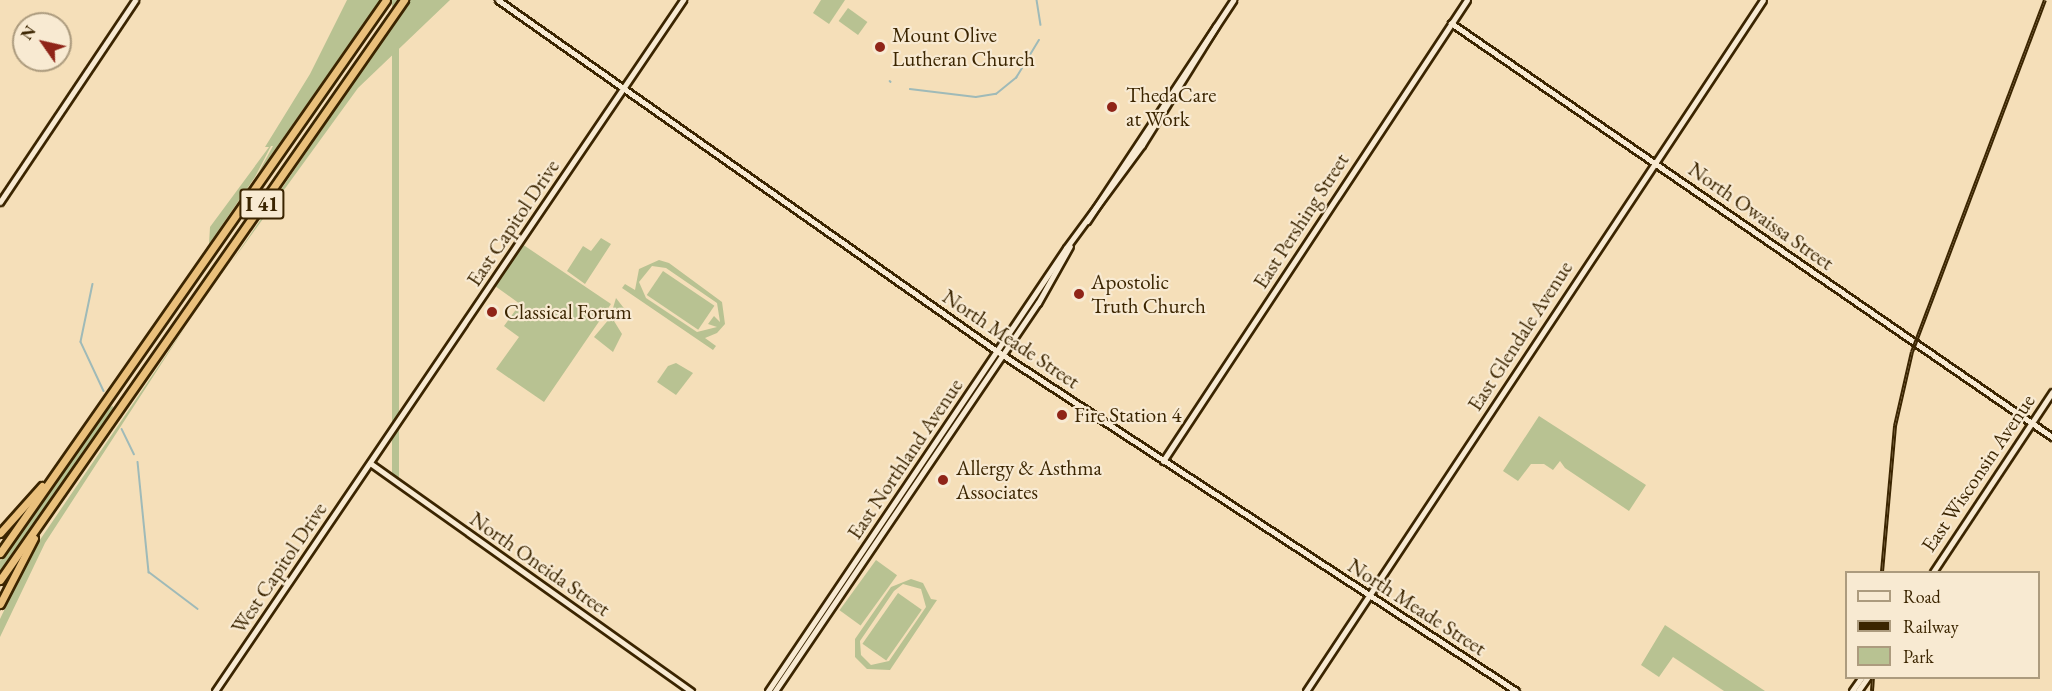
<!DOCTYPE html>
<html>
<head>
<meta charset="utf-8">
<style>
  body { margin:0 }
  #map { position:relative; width:2052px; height:691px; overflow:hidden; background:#f5dfb9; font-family:"EB Garamond",serif }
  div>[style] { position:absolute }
  .green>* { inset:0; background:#b8c292; transform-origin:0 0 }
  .stream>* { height:1.5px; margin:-0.75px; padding:0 0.75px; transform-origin:0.75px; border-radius:0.75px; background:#9fbab8 }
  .roads { filter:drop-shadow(2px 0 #3b2501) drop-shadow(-2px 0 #3b2501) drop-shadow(0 2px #3b2501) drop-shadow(0 -2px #3b2501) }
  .secondary>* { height:5px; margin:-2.5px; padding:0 2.5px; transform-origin:2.5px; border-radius:2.5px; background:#f8ead2 }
  .highway>* { height:7px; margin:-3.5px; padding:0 3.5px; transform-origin:3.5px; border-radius:3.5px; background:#eac07c }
  .rail>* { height:4px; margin-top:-2px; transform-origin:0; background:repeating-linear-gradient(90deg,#f8ead2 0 4.5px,#3b2501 0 9px); box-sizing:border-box; border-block:2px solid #3b2501 }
  .dots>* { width:16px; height:16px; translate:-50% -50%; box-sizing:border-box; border:3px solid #f8ead2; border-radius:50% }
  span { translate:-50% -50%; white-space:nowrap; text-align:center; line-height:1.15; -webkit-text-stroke:4.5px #f8ead2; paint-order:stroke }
  .shield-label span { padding:2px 4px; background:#f8ead2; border:2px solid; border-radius:4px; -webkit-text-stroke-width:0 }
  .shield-label { font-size:20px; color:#3b2501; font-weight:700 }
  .poi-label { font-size:21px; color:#3b2501 }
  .left { translate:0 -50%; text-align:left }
  .street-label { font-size:21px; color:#3b2501 }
  .legend { position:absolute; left:1845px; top:571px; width:195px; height:108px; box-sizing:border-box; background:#f8ead2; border:2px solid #ac9b7e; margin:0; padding:8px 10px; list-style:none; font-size:18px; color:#3b2501 }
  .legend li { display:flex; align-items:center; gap:12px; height:30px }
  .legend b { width:30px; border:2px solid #ac9b7e }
  .north { position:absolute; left:12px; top:12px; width:60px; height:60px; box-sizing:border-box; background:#f8ead2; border:2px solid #ac9b7e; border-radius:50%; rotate:304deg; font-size:16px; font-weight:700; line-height:24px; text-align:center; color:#3b2501 }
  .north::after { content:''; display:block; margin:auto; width:21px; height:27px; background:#8f2418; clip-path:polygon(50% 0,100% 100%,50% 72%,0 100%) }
</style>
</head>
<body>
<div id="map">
  <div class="green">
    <i style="clip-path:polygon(347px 0,380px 0,257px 175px,273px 146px,271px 146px,255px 177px,209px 244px,210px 227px,269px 147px,265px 147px,310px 74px)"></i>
    <i style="left:392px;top:0;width:7px;height:479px"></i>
    <i style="clip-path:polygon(410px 0,450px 0,358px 88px,231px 263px)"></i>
    <i style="clip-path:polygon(821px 0,845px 0,829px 24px,813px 13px)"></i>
    <i style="left:848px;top:8px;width:24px;height:16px;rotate:36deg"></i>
    <i style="clip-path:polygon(601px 238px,611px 244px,585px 284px,567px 271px,583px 246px,591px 251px)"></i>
    <i style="clip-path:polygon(522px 244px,611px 304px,544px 402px,496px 369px,519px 337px,504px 326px,520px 304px,495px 286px)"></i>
    <i style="clip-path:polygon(evenodd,659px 260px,669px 263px,722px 302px,725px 324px,717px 333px,705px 338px,716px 346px,713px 350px,622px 288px,625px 284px,635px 290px,639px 269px,659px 260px,652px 266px,666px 268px,717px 303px,720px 322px,714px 316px,708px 324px,717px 327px,697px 332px,646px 298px,639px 282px,652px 266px)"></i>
    <i style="left:663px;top:271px;width:62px;height:29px;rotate:34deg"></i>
    <i style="clip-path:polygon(616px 298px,630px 316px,614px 321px,622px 334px,613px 352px,594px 337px,610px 318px)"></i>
    <i style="clip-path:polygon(186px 326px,45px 543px,0 637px,0 619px,33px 550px)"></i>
    <i style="clip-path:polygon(676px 363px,693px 373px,676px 395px,657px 382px,668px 366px)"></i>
    <i style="clip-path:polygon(113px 406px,112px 412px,0 571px,0 561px,107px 408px)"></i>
    <i style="clip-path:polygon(1539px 416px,1646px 485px,1629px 511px,1565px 468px,1560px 461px,1553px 470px,1544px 464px,1531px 464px,1518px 481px,1503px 471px)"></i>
    <i style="left:876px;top:560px;width:26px;height:62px;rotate:36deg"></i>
    <i style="clip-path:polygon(evenodd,911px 579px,923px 583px,931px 599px,937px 600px,890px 670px,867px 669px,855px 657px,855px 639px,891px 587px,911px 579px,903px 584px,921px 589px,926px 607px,889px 661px,871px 665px,861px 655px,860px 641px,894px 591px,903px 584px)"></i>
    <i style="left:898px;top:593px;width:29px;height:62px;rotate:35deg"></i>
    <i style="clip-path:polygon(1665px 625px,1765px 691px,1724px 691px,1673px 657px,1659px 677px,1641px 665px)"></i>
  </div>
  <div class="stream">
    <i style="left:1037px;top:0;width:25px;rotate:81deg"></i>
    <i style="left:890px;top:81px;width:1px;rotate:45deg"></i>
    <i style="left:910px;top:89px;width:66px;rotate:6.9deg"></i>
    <i style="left:976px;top:97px;width:20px;rotate:-9deg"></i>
    <i style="left:996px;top:94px;width:26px;rotate:-39deg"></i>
    <i style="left:1016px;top:78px;width:44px;rotate:-58.8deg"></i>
    <i style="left:93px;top:284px;width:59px;rotate:101.7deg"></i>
    <i style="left:81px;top:342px;width:54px;rotate:64.9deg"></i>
    <i style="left:122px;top:429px;width:28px;rotate:64deg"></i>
    <i style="left:138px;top:462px;width:111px;rotate:84.3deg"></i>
    <i style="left:149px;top:572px;width:61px;rotate:37.1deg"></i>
  </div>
  <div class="roads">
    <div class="secondary">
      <i style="left:498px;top:0;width:611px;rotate:35.15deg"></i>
      <i style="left:998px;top:352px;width:619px;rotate:33.2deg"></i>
      <i style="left:1451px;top:23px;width:730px;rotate:34.56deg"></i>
      <i style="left:0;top:202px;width:243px;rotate:-56.2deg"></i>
      <i style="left:1087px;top:221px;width:265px;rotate:-56.5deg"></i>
      <i style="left:1163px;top:461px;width:552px;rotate:-56.6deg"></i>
      <i style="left:370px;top:463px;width:394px;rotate:35.4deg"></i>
      <i style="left:1933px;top:572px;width:216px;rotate:-56.5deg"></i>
      <i style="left:215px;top:691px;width:835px;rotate:-55.89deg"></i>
      <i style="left:768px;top:691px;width:534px;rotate:-56.07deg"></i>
      <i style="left:1066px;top:248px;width:128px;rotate:-53.6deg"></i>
      <i style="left:1142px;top:145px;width:140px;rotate:-58.1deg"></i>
      <i style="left:775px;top:691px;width:469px;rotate:-55.9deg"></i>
      <i style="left:1038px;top:303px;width:65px;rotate:-60.7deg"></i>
      <i style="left:1306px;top:691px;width:828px;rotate:-56.52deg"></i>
      <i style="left:1852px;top:691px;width:16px;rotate:-55deg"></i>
      <i style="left:1858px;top:691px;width:16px;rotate:-55deg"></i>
    </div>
    <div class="highway">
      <i style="left:0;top:533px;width:63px;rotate:-48.2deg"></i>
      <i style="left:0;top:553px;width:674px;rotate:-55.08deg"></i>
      <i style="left:0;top:580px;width:707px;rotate:-55.14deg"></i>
      <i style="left:0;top:604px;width:74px;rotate:-62.7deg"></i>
    </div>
  </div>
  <div class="rail">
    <i style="left:1882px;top:572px;width:147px;rotate:-84.9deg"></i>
    <i style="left:1895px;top:426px;width:76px;rotate:-77.1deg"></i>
    <i style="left:1912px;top:352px;width:376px;rotate:-69.3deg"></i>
    <i style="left:1872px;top:691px;width:13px;rotate:-86deg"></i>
  </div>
  <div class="dots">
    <i style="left:880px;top:47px;background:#8f2418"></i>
    <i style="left:1112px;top:107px;background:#8f2418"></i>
    <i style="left:1079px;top:294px;background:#8f2418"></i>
    <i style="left:492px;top:312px;background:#8f2418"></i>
    <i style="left:1062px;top:415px;background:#8f2418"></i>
    <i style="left:943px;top:480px;background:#8f2418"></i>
  </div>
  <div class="shield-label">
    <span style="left:262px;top:204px">I 41</span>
  </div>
  <div class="poi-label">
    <span class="left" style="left:892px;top:47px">Mount Olive<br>Lutheran Church</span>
    <span class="left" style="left:1126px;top:107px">ThedaCare<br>at Work</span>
    <span class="left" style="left:1091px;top:294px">Apostolic<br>Truth Church</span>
    <span class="left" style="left:504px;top:312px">Classical Forum</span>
    <span class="left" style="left:1074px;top:415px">Fire Station 4</span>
    <span class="left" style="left:956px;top:480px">Allergy &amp; Asthma<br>Associates</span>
  </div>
  <div class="street-label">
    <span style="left:1761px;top:216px;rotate:35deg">North Owaissa Street</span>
    <span style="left:1301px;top:221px;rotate:-57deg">East Pershing Street</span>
    <span style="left:513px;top:223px;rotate:-56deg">East Capitol Drive</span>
    <span style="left:1520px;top:336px;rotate:-57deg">East Glendale Avenue</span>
    <span style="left:1011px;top:339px;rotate:34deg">North Meade Street</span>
    <span style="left:905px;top:459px;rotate:-56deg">East Northland Avenue</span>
    <span style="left:1978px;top:473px;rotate:-56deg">East Wisconsin Avenue</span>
    <span style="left:540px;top:564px;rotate:35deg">North Oneida Street</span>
    <span style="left:279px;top:568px;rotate:-56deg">West Capitol Drive</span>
    <span style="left:1417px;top:607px;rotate:33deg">North Meade Street</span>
  </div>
  <ul class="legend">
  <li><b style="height:8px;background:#f8ead2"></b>Road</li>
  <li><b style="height:8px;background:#3b2501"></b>Railway</li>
  <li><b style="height:16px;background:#b8c292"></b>Park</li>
  </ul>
  <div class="north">N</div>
</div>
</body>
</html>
